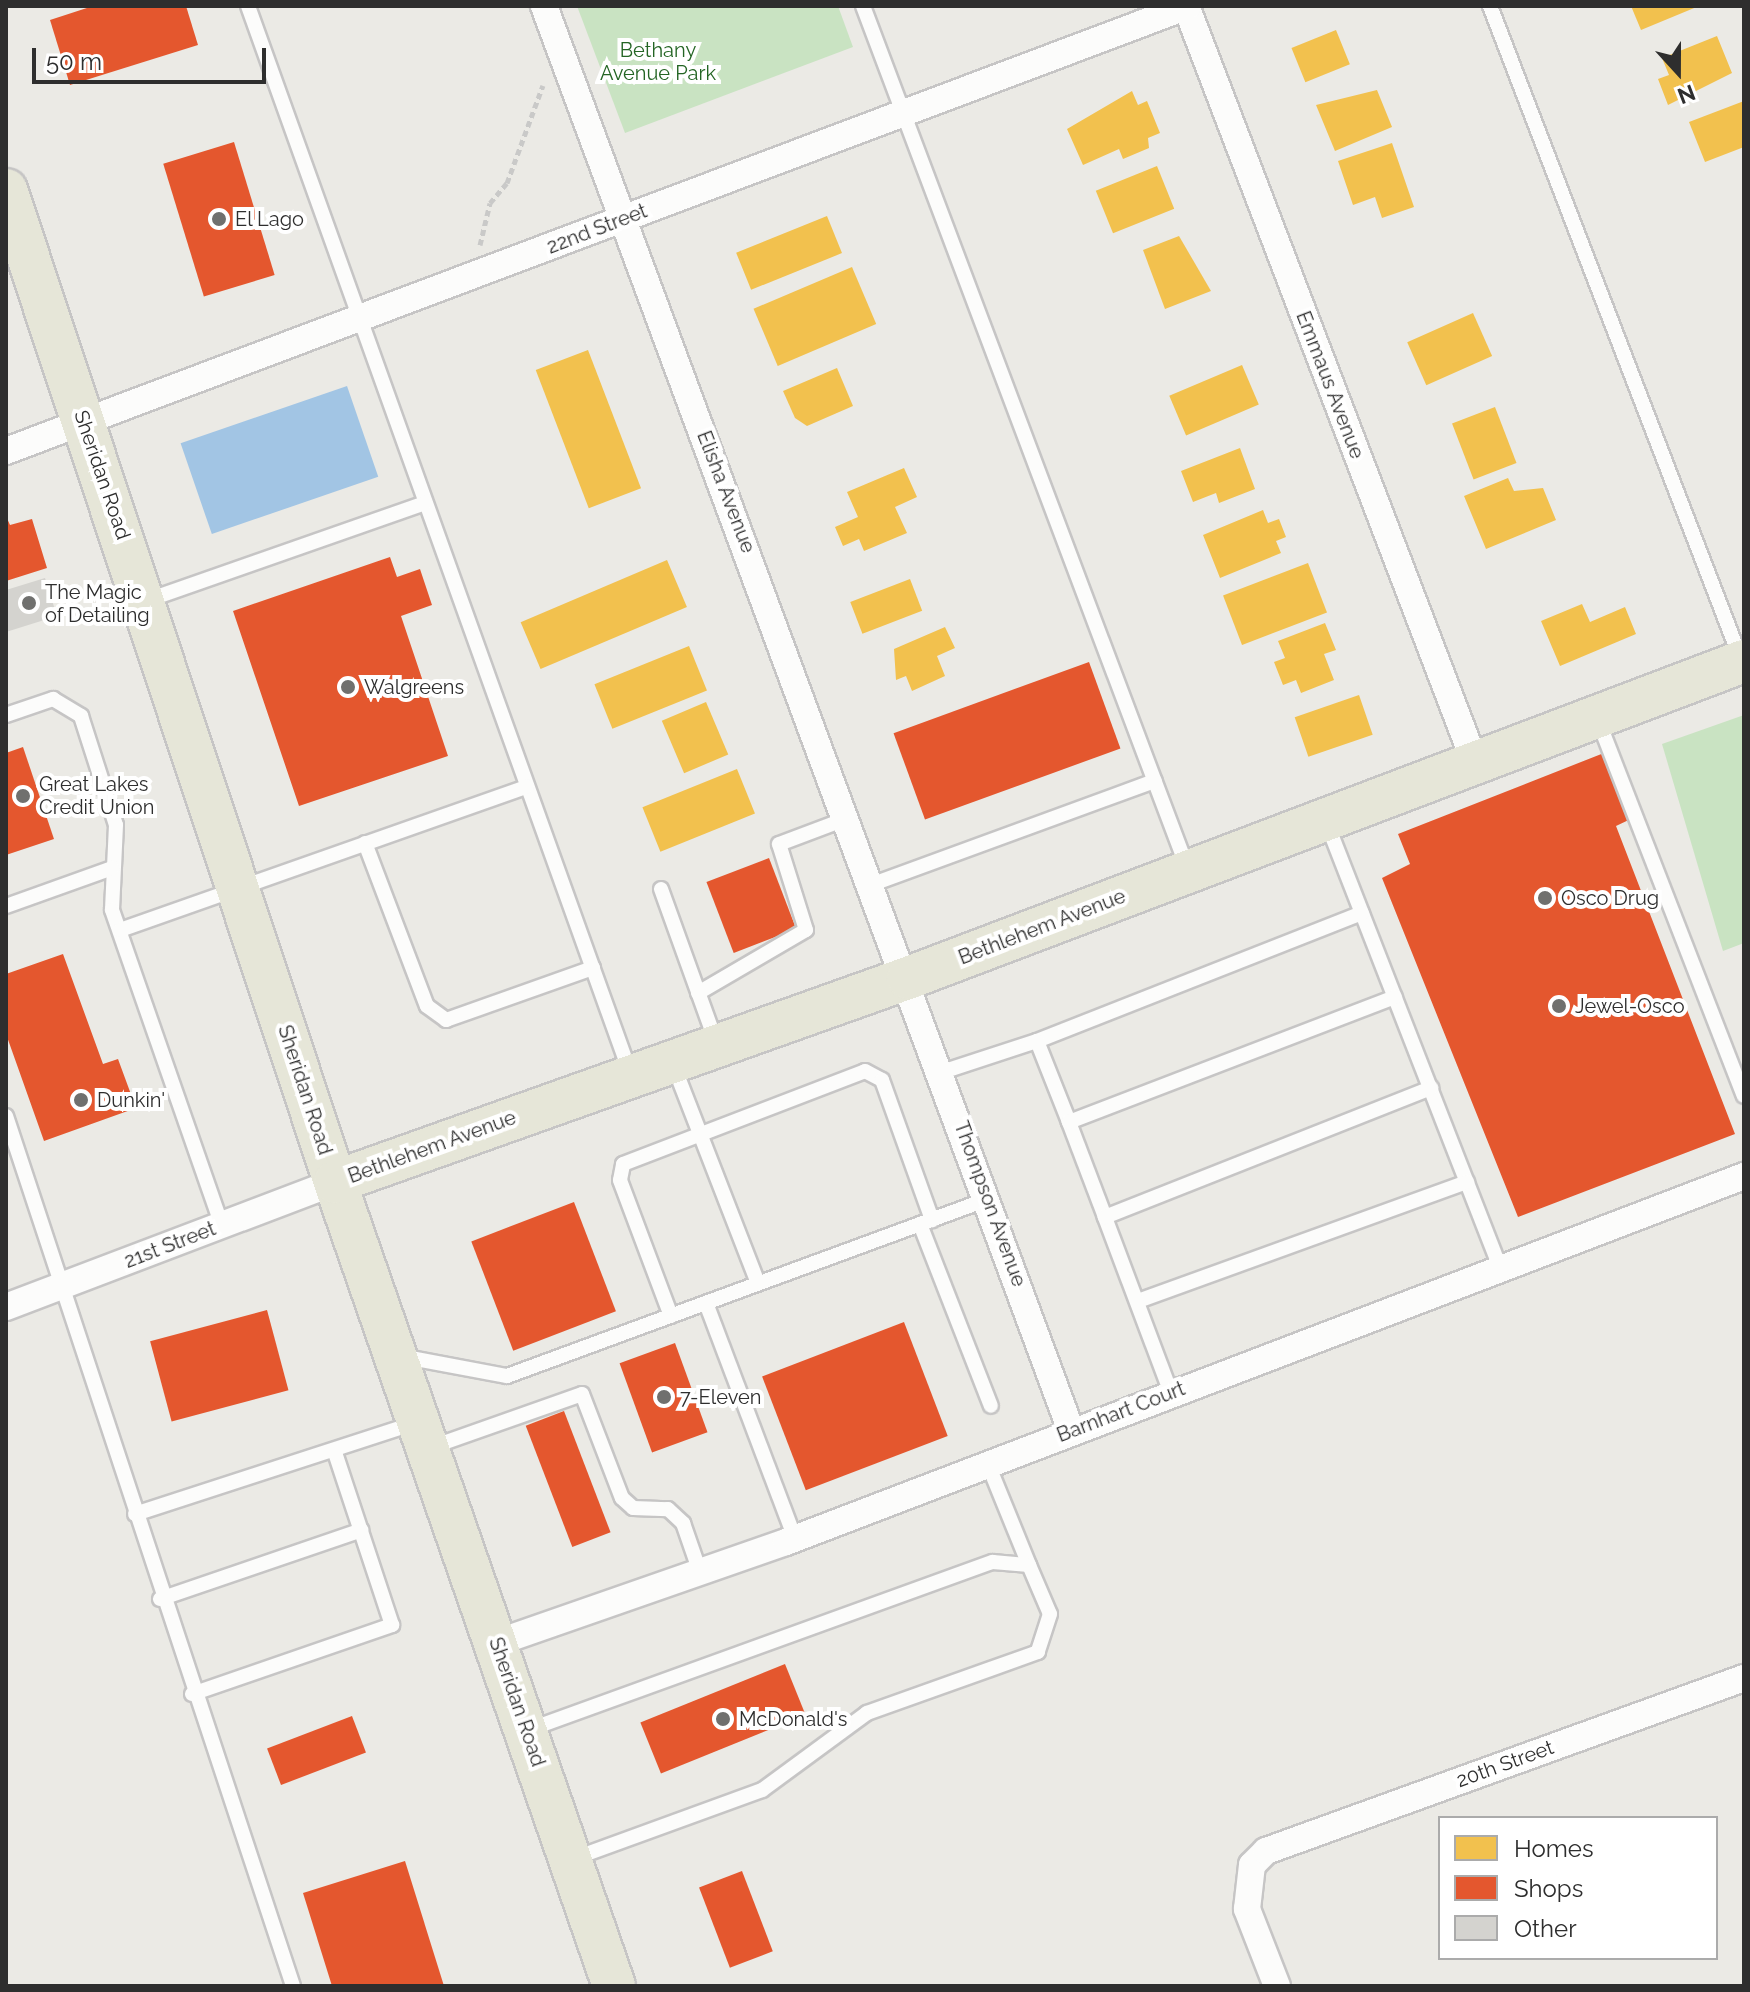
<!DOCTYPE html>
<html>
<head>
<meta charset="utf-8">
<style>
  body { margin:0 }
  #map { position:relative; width:1750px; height:1992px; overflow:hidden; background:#ebeae5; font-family:Raleway,sans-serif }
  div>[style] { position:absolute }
  .green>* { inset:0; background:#c9e3c2 }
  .water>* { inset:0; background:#a2c5e4; transform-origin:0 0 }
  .homes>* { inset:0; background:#f2c14e; transform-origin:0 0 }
  .shops>* { inset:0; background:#e4572e; transform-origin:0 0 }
  .building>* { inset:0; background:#d4d3cf }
  .path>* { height:5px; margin-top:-2.5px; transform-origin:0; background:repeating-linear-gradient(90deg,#c9c9c8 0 6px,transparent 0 10px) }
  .roads { filter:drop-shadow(2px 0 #c6c5c5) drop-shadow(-2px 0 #c6c5c5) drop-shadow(0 2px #c6c5c5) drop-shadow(0 -2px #c6c5c5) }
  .service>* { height:14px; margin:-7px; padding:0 7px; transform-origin:7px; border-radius:7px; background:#fcfcfb }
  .minor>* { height:26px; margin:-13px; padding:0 13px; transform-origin:13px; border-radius:13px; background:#fcfcfb }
  .primary>* { height:42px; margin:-21px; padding:0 21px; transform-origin:21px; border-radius:21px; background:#e6e6d8 }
  .dots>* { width:22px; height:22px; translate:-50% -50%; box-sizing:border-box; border:4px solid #fff; border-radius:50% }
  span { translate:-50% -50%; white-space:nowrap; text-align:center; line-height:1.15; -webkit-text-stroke:8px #fff; paint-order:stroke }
  .park-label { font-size:20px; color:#246524 }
  .poi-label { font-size:20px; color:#2e2e2e }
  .left { translate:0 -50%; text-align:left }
  .street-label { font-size:20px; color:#2e2e2e }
  .frame { position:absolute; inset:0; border:8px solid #2e2e2e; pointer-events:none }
  .legend { position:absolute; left:1438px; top:1816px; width:280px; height:144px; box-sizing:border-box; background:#fff; border:2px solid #ababab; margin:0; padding:10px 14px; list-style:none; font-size:24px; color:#2e2e2e }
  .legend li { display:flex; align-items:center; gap:16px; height:40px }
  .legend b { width:40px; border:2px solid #ababab }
  .north { position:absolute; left:1638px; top:32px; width:80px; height:80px; -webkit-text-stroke:6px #fff; paint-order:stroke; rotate:159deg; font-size:22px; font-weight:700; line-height:32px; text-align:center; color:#2e2e2e }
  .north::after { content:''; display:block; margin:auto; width:28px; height:36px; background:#2e2e2e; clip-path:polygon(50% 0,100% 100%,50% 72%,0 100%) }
  .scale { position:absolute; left:32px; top:48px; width:234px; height:36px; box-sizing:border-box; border:4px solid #2e2e2e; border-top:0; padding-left:10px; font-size:24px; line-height:28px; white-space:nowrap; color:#2e2e2e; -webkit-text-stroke:6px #fff; paint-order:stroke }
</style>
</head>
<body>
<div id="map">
  <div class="green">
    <i style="clip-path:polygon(577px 6px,838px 6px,853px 47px,625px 133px)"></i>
    <i style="clip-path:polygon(1744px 715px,1744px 943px,1723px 951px,1662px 744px)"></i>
  </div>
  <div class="water">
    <i style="left:347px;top:386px;width:96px;height:176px;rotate:71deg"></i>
  </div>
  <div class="homes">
    <i style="clip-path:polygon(1631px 6px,1699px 6px,1641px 30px)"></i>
    <i style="left:1336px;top:30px;width:37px;height:48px;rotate:68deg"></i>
    <i style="clip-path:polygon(1717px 36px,1732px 73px,1668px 105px,1658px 79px,1669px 75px,1662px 58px)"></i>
    <i style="clip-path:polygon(1377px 90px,1392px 127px,1335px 151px,1316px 105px)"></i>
    <i style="clip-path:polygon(1132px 91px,1138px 105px,1147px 101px,1160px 133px,1148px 138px,1149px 148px,1123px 159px,1119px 149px,1083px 165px,1067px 129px)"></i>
    <i style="clip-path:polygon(1744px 101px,1744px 147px,1705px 162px,1689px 122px)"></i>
    <i style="clip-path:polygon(1392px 143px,1414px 207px,1382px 218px,1375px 197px,1353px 205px,1338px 161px)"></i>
    <i style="left:1157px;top:166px;width:46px;height:66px;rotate:68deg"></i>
    <i style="left:827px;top:216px;width:40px;height:98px;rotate:68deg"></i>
    <i style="clip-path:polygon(1179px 236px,1211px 291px,1165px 309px,1143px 250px)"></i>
    <i style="left:852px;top:267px;width:62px;height:107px;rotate:67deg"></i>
    <i style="left:1473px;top:313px;width:47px;height:72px;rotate:66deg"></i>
    <i style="left:588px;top:350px;width:148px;height:56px;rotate:69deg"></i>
    <i style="left:1242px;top:365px;width:43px;height:79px;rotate:67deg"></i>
    <i style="clip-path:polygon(837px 368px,853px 406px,807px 426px,795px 418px,783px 391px)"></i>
    <i style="left:1495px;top:407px;width:60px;height:46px;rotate:69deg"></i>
    <i style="clip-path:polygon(1240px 448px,1255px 489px,1219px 503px,1216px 493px,1193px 502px,1181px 471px)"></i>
    <i style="clip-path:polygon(904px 468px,917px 497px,895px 507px,907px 533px,864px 551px,859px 539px,843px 546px,835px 527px,858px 517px,847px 492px)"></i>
    <i style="clip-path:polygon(1508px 478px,1514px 491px,1543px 488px,1556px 520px,1486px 549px,1464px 496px)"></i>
    <i style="clip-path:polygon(1263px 510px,1268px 523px,1279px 519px,1286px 537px,1276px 541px,1281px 553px,1220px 578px,1203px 535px)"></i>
    <i style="left:667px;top:560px;width:51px;height:159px;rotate:67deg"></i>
    <i style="left:1308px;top:563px;width:53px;height:91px;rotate:69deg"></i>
    <i style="left:910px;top:579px;width:34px;height:64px;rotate:69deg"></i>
    <i style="clip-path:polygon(1582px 604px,1590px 622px,1625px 607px,1636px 634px,1560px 666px,1541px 621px)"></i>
    <i style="clip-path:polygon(1325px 623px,1336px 650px,1324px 654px,1334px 680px,1301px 693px,1296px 680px,1283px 685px,1274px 662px,1285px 658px,1278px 641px)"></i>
    <i style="clip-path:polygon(945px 627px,955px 648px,937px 656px,945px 676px,912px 691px,906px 676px,896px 680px,894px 649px)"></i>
    <i style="left:689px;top:646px;width:48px;height:102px;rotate:68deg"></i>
    <i style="left:1359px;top:695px;width:42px;height:68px;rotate:71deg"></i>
    <i style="left:706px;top:702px;width:57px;height:48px;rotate:67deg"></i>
    <i style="left:737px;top:769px;width:48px;height:102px;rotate:68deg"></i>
  </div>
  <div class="shops">
    <i style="clip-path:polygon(93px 6px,186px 6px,198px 45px,70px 85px,50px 20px)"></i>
    <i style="left:234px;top:142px;width:139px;height:74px;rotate:73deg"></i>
    <i style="clip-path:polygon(6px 516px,10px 525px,32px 519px,47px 568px,6px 581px)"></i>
    <i style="clip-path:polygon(390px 557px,397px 577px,420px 569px,432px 605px,401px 616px,448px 756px,299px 806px,233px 611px)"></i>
    <i style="left:1089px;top:662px;width:92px;height:208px;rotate:70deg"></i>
    <i style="clip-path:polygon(23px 747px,54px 839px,6px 855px,6px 753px)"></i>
    <i style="clip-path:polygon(1609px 751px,1635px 817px,1616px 826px,1735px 1134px,1518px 1217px,1382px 878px,1410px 864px,1398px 834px)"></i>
    <i style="left:769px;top:858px;width:76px;height:67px;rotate:69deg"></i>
    <i style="clip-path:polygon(63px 954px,103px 1064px,118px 1059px,136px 1108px,44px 1141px,6px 1034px,6px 974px)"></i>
    <i style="left:574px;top:1202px;width:117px;height:110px;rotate:69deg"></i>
    <i style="left:267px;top:1310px;width:83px;height:121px;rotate:75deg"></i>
    <i style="left:904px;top:1322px;width:122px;height:152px;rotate:69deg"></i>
    <i style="left:675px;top:1343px;width:95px;height:59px;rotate:70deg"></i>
    <i style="left:564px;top:1411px;width:130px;height:41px;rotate:69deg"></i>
    <i style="left:785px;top:1664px;width:55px;height:156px;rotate:68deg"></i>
    <i style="left:352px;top:1716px;width:39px;height:91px;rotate:69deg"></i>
    <i style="clip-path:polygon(405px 1861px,444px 1986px,332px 1986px,303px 1893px)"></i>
    <i style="left:742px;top:1871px;width:86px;height:46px;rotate:69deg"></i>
  </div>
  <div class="building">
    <i style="clip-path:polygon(45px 578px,57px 616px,6px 632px,6px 590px)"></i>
  </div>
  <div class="path">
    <i style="left:480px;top:245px;width:43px;rotate:-76.6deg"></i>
    <i style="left:490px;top:203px;width:26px;rotate:-50deg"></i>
    <i style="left:507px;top:183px;width:104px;rotate:-69.8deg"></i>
  </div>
  <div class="roads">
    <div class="service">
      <i style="left:248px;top:6px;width:1136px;rotate:70.29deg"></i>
      <i style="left:863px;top:6px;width:920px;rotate:69.38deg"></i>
      <i style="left:1490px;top:6px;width:697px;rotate:68.99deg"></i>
      <i style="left:145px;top:601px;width:297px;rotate:-19.3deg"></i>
      <i style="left:6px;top:715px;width:50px;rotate:-18.8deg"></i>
      <i style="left:53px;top:699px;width:33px;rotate:31deg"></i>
      <i style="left:81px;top:716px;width:114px;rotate:72.2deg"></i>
      <i style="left:116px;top:825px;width:85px;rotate:92.7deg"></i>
      <i style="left:112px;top:910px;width:334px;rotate:70.8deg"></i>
      <i style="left:1598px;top:720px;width:403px;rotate:68.8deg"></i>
      <i style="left:1326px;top:821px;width:480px;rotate:68.7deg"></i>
      <i style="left:365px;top:843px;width:174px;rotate:69.2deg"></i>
      <i style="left:427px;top:1006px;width:24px;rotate:36deg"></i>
      <i style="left:446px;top:1020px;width:156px;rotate:-19.5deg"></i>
      <i style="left:873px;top:884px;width:300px;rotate:-20.1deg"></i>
      <i style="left:661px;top:889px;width:163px;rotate:70.2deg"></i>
      <i style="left:6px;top:906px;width:113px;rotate:-19.7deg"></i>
      <i style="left:120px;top:930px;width:431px;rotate:-19.4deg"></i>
      <i style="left:698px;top:993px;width:125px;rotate:-30.3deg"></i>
      <i style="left:806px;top:930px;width:90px;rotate:-107.4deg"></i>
      <i style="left:779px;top:844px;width:74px;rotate:-20.6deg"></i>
      <i style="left:1037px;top:1041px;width:349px;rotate:-21.5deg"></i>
      <i style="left:673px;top:1064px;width:235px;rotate:68.8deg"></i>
      <i style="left:942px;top:1072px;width:100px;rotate:-18.1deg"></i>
      <i style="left:1037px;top:1041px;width:87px;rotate:68.4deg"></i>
      <i style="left:6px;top:1116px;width:916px;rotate:71.74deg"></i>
      <i style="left:1105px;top:1217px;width:102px;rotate:-110.8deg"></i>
      <i style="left:1069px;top:1122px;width:349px;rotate:-21deg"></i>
      <i style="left:920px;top:1224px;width:195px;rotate:68.7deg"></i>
      <i style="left:1138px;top:1301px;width:350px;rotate:-19.9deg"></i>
      <i style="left:706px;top:1303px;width:251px;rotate:69.3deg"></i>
      <i style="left:671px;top:1316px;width:145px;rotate:-110.6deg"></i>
      <i style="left:620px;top:1180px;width:16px;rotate:-79deg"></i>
      <i style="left:623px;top:1164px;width:259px;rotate:-21deg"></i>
      <i style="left:865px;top:1071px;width:19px;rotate:28deg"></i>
      <i style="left:882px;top:1080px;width:149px;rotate:70.3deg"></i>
      <i style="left:400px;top:1356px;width:109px;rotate:10.6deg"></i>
      <i style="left:507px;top:1376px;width:513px;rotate:-20.2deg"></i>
      <i style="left:1171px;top:1393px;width:188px;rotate:-110.6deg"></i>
      <i style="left:1105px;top:1217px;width:351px;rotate:-21.6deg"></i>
      <i style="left:429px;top:1448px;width:162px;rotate:-19.4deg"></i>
      <i style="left:582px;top:1394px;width:111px;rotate:69deg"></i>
      <i style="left:622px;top:1498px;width:15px;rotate:42deg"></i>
      <i style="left:633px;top:1508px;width:35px;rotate:2deg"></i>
      <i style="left:668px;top:1509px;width:21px;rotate:43deg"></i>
      <i style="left:683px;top:1523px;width:52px;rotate:70.9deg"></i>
      <i style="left:988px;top:1464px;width:109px;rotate:67.9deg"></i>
      <i style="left:135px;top:1514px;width:294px;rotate:-18deg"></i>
      <i style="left:160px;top:1599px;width:213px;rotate:-18.9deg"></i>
      <i style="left:192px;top:1694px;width:212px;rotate:-19deg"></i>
      <i style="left:392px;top:1625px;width:184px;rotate:-108.3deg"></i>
      <i style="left:528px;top:1730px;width:494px;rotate:-19.9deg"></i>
      <i style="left:993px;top:1562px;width:36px;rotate:5deg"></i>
      <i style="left:1029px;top:1565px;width:53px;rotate:66.8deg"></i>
      <i style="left:1050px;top:1614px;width:40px;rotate:108deg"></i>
      <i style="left:1038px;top:1652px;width:182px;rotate:160.4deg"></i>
      <i style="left:867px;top:1713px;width:130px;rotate:143.7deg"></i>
      <i style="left:762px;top:1790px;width:199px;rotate:160deg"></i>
    </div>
    <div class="minor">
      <i style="left:544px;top:6px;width:1519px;rotate:69.7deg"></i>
      <i style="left:1186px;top:6px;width:810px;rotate:69.1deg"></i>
      <i style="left:6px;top:451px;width:1263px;rotate:-20.63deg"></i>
      <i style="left:6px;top:1307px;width:352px;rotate:-20.8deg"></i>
      <i style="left:496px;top:1643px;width:307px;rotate:-19.2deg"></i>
      <i style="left:786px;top:1542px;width:1026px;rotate:-20.91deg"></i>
      <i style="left:1277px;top:1986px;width:83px;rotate:-111.3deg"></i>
      <i style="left:1247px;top:1909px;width:44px;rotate:-83.5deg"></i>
      <i style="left:1252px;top:1865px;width:20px;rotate:-45deg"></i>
      <i style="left:1266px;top:1851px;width:508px;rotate:-19.9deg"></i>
    </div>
    <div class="primary">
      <i style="left:6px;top:190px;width:1045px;rotate:71.65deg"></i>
      <i style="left:335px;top:1182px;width:851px;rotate:70.86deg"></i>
      <i style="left:335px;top:1182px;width:608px;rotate:-19.6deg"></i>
      <i style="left:908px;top:978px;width:894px;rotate:-20.77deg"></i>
    </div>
  </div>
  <div class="dots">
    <i style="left:219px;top:219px;background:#70706e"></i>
    <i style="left:29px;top:603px;background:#70706e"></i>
    <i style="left:348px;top:687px;background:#70706e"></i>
    <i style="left:23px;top:796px;background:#70706e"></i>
    <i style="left:1545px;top:898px;background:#70706e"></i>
    <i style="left:1559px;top:1006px;background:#70706e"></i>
    <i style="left:81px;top:1100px;background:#70706e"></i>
    <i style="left:664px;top:1397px;background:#70706e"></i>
    <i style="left:723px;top:1719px;background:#70706e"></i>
  </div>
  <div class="park-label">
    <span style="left:658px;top:62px">Bethany<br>Avenue Park</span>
  </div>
  <div class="poi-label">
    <span class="left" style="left:235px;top:219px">El Lago</span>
    <span class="left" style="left:45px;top:604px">The Magic<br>of Detailing</span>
    <span class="left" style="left:364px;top:687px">Walgreens</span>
    <span class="left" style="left:39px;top:796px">Great Lakes<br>Credit Union</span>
    <span class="left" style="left:1561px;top:898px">Osco Drug</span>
    <span class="left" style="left:1575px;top:1006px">Jewel-Osco</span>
    <span class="left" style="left:97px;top:1100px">Dunkin'</span>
    <span class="left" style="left:680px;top:1397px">7-Eleven</span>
    <span class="left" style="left:739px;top:1719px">McDonald's</span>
  </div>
  <div class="street-label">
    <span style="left:597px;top:229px;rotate:-21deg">22nd Street</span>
    <span style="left:1330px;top:385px;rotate:69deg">Emmaus Avenue</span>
    <span style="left:102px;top:475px;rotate:71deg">Sheridan Road</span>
    <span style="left:726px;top:492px;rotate:69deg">Elisha Avenue</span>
    <span style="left:1042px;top:927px;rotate:-21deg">Bethlehem Avenue</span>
    <span style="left:305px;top:1090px;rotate:72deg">Sheridan Road</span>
    <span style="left:432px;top:1147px;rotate:-20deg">Bethlehem Avenue</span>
    <span style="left:990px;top:1204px;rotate:70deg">Thompson Avenue</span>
    <span style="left:170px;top:1245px;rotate:-21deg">21st Street</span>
    <span style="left:1121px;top:1412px;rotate:-21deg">Barnhart Court</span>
    <span style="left:517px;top:1702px;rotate:71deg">Sheridan Road</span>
    <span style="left:1505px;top:1764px;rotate:-20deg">20th Street</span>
  </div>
  <div class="frame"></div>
  <ul class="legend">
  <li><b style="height:22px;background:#f2c14e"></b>Homes</li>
  <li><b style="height:22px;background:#e4572e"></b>Shops</li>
  <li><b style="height:22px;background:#d4d3cf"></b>Other</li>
  </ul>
  <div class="north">N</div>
  <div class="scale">50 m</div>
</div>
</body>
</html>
